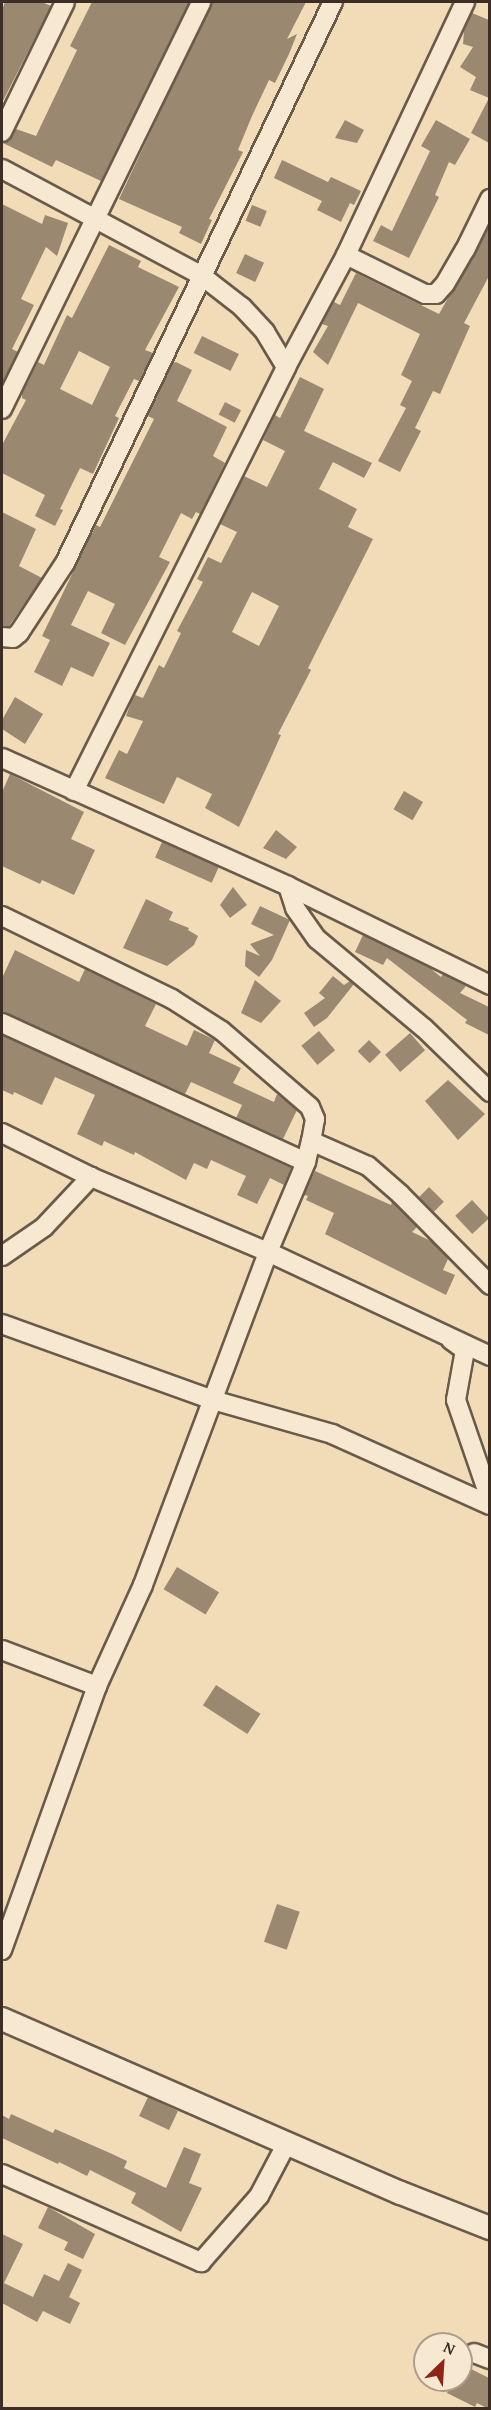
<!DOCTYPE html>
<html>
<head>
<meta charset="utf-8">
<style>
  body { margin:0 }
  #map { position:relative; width:491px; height:2410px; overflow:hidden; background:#f2dcb8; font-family:"Gentium Book Plus",serif }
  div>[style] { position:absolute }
  .building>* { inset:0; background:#9b8871; transform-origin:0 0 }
  .roads { filter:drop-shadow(2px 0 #6a5a4a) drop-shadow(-2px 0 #6a5a4a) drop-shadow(0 2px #6a5a4a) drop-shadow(0 -2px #6a5a4a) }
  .minor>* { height:18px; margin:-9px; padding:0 9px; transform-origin:9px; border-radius:9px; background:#f7e8d1 }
  .tertiary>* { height:22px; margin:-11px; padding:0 11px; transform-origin:11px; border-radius:11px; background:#f7e8d1 }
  span { translate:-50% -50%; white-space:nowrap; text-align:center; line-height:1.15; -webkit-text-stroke:6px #f7e8d1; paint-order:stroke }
  .frame { position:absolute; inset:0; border:3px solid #3d2e25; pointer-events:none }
  .north { position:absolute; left:413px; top:2332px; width:60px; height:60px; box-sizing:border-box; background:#f7e8d1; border:2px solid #ad9e8c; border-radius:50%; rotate:25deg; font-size:16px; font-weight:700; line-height:24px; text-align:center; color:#3d2e25 }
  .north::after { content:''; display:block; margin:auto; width:21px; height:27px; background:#8f2418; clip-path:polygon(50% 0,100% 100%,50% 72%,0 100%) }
</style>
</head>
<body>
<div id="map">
  <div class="building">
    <i style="clip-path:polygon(5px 2px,42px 2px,51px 6px,2px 103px,2px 10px)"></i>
    <i style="clip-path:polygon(92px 2px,189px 2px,101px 181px,56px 160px,52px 167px,3px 143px,9px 141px,16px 129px,36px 136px,77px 50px,70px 46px)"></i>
    <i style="clip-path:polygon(212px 2px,306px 2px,287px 39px,297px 34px,289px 54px,275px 83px,269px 80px,252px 116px,238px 150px,243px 152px,209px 219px,212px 220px,201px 244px,179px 233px,182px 227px,119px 199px)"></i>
    <i style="clip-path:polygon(472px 13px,489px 20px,489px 143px,471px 133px,489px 98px,470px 90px,476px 77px,460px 67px,473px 47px,463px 44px,464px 31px)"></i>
    <i style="clip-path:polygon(345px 120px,364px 130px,357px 143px,335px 138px)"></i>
    <i style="clip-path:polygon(436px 120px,470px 139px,455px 165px,449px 162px,435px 195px,439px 197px,409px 258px,373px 241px,381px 225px,392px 231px,430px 151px,421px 146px)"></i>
    <i style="clip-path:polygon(282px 160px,328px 182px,331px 177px,361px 191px,354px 205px,350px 203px,341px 222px,317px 210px,322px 201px,274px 178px)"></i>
    <i style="clip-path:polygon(2px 204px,42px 224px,45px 215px,68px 223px,57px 256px,46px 247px,21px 299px,34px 305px,12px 349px,18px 352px,2px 384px)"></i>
    <i style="left:252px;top:205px;width:16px;height:17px;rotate:22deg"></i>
    <i style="clip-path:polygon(489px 226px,489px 276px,464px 323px,470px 326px,440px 394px,433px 391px,415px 428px,421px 431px,400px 472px,378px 461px,406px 408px,400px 405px,412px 381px,401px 375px,420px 334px,358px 303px,328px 365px,313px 352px,328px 326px,322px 324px,334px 302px,340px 305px,356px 273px,439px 314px)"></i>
    <i style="clip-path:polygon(evenodd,109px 245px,141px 261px,138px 267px,179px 287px,145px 350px,153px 353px,139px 381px,134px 379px,115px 416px,119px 418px,93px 474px,80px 468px,60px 509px,63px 510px,55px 526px,35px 516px,45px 495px,2px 473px,2px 445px,26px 400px,22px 398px,22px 394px,38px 362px,44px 365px,67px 315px,72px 318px,109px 245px,79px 351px,110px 367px,92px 405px,60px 389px,79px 351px)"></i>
    <i style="left:245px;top:254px;width:21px;height:21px;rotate:25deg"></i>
    <i style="left:202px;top:336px;width:41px;height:19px;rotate:26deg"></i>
    <i style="clip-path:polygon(176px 362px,192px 370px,177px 401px,227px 427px,213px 456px,225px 463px,200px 514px,196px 512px,192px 519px,181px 513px,159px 557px,170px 562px,125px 645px,101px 633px,115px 604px,88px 591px,71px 625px,110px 643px,93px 677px,71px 667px,62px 686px,34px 672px,50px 640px,42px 636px,96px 525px,100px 527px,154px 419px,148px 416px,173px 363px)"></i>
    <i style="clip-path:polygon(evenodd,300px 377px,324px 389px,304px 431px,372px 463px,364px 478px,333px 462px,319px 489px,357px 509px,348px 527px,373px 539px,308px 668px,311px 670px,278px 734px,281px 735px,269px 762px,239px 827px,205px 808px,212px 794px,177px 777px,164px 804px,105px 778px,119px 750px,127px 754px,143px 721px,126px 716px,132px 700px,135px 695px,143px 698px,159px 665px,164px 668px,181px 633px,177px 631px,203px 582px,197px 579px,208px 557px,221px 563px,237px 532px,220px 524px,244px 476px,267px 487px,285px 451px,263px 440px,275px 415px,280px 418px,300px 377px,252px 592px,279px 606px,259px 646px,232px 632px,252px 592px)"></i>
    <i style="left:225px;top:402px;width:18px;height:14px;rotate:27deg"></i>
    <i style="clip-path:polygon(2px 512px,36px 529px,19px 566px,42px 578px,9px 626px,2px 626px)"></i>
    <i style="clip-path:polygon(15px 697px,43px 714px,25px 744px,2px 729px,2px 720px)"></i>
    <i style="clip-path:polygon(10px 774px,84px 812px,71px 839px,95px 850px,74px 895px,42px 880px,40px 884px,2px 866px,2px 792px)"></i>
    <i style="left:404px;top:791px;width:22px;height:21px;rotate:30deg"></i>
    <i style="clip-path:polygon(276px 830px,297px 847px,286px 859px,263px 848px)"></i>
    <i style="left:162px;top:842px;width:62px;height:17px;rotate:24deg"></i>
    <i style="clip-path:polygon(233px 887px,247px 905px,230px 918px,220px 905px)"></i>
    <i style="clip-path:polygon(146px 899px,173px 912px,169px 920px,189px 928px,188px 930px,198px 936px,194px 945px,167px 966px,123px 948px)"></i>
    <i style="clip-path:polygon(260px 906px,290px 920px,272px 960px,259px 977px,245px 966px,246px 950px,260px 956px,250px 944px,274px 935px,251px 924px)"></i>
    <i style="clip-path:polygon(363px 935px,430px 968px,441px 977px,443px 974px,466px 986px,460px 993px,489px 1007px,489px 1035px,465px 1023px,467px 1020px,387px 958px,383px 965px,355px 952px)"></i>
    <i style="clip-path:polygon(15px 950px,79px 982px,85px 969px,156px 1004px,145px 1026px,187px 1046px,194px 1030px,215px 1040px,209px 1053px,241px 1068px,233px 1083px,274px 1102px,277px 1094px,297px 1110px,283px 1139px,236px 1118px,242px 1105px,191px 1082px,185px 1094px,2px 1012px,2px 978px)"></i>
    <i style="clip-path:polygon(333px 976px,344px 985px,350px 981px,354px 984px,327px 1018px,314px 1027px,304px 1013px,325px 998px,319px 993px)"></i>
    <i style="clip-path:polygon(255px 980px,281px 1001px,261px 1023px,241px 1013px)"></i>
    <i style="left:319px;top:1031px;width:25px;height:23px;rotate:50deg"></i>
    <i style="left:410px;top:1033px;width:23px;height:33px;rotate:49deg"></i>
    <i style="clip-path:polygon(2px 1035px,291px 1168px,284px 1185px,270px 1178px,257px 1204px,237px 1195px,246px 1176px,211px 1160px,207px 1169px,194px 1163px,186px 1180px,135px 1152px,134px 1155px,104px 1141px,102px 1146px,77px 1134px,95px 1095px,55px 1077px,42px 1105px,14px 1092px,13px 1095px,2px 1090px)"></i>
    <i style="left:369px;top:1040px;width:17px;height:16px;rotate:45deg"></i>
    <i style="clip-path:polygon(448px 1080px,485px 1114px,458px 1140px,425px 1101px)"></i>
    <i style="clip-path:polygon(315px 1171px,391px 1205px,392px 1202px,417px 1227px,412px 1232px,431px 1241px,448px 1259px,443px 1270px,455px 1275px,446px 1295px,325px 1234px,334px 1213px,306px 1200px,308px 1196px,304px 1195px)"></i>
    <i style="left:429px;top:1187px;width:21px;height:14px;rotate:45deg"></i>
    <i style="left:472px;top:1200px;width:25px;height:23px;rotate:47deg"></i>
    <i style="left:177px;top:1567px;width:49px;height:26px;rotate:31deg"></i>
    <i style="left:216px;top:1685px;width:53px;height:24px;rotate:33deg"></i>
    <i style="left:277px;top:1904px;width:24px;height:40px;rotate:19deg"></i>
    <i style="left:148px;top:2097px;width:33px;height:21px;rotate:25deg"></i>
    <i style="clip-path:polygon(11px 2114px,53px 2133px,55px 2129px,110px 2153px,127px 2161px,124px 2168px,166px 2188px,184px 2147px,201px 2154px,189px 2183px,202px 2188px,181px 2232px,131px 2203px,136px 2193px,90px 2170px,87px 2176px,59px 2162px,58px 2164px,2px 2138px,2px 2115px,9px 2119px)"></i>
    <i style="clip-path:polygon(48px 2207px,95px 2234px,83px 2259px,64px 2250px,68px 2242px,38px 2228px)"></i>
    <i style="clip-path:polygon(2px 2234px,23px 2244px,4px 2283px,33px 2297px,44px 2274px,59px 2281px,68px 2263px,82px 2270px,69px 2297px,80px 2303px,70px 2324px,43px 2311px,37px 2322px,2px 2303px)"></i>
    <i style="clip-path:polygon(461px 2364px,489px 2378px,489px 2409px,477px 2403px,475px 2407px,447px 2393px,454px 2380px,461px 2380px)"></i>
  </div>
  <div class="roads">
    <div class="minor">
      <i style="left:2px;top:132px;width:144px;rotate:-64.1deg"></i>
      <i style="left:2px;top:169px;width:227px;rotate:28.1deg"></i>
      <i style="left:202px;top:276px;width:51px;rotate:37.8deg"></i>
      <i style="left:242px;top:307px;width:34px;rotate:47deg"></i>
      <i style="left:265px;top:332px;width:41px;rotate:59deg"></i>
      <i style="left:346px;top:255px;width:88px;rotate:26.3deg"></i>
      <i style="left:425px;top:294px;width:11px"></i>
      <i style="left:436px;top:294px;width:13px;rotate:-48deg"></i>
      <i style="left:445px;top:284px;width:39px;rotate:-60deg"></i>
      <i style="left:465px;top:250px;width:57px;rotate:-63.9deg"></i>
      <i style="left:2px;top:409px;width:453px;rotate:-63.9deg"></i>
      <i style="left:2px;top:637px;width:11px;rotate:5deg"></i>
      <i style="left:13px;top:638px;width:8px;rotate:-40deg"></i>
      <i style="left:19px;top:633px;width:84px;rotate:-56.7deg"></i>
      <i style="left:65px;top:563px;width:622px;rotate:-64.47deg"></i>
      <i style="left:2px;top:758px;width:313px;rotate:24.1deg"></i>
      <i style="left:288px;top:886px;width:225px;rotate:26.1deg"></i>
      <i style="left:74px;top:791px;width:474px;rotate:-63.4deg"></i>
      <i style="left:286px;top:367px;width:127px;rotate:-61.8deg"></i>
      <i style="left:346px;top:255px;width:280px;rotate:-64.8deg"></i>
      <i style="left:288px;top:886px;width:23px;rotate:72deg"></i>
      <i style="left:295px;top:908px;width:38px;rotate:55deg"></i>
      <i style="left:317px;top:939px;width:139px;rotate:39.8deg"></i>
      <i style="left:424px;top:1028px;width:92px;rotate:44.1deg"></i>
      <i style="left:2px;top:916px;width:189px;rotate:26deg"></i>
      <i style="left:172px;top:999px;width:59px;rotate:32.6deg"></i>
      <i style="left:222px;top:1031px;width:116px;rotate:40.8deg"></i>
      <i style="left:310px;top:1107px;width:13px;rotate:67deg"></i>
      <i style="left:315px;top:1119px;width:22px;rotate:100deg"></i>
      <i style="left:311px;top:1141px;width:62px;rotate:23.7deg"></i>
      <i style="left:368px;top:1166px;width:43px;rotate:41.2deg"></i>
      <i style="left:400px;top:1194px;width:128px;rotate:45.3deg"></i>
      <i style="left:2px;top:1023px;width:334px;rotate:24.6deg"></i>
      <i style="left:2px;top:1133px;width:99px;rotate:26.3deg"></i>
      <i style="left:91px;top:1177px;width:192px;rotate:23deg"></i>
      <i style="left:268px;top:1252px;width:245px;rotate:25.1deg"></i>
      <i style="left:2px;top:1256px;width:51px;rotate:-34.6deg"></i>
      <i style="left:44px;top:1227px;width:69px;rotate:-46.8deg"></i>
      <i style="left:2px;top:1324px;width:224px;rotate:19.8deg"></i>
      <i style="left:213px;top:1400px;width:124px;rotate:15.9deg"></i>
      <i style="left:332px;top:1434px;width:173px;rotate:24.2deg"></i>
      <i style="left:451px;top:1340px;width:17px;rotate:36deg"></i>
      <i style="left:465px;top:1350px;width:51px;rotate:100.2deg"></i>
      <i style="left:456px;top:1400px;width:105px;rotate:71deg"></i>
      <i style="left:2px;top:1650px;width:102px;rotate:20.8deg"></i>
      <i style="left:97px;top:1686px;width:111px;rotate:-65.5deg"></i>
      <i style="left:143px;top:1585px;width:356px;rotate:-69.4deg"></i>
      <i style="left:268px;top:1252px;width:98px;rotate:-67.1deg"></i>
      <i style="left:306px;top:1162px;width:22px;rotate:-77deg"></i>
      <i style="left:2px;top:1950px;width:281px;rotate:-70.2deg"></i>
      <i style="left:2px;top:2174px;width:218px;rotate:23.9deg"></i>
      <i style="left:201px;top:2262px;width:88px;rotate:-48.7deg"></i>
      <i style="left:259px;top:2196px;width:60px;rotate:-62.2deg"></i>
      <i style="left:474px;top:2353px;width:17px;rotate:21deg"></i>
    </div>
    <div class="tertiary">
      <i style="left:2px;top:2019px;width:435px;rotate:23.6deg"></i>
      <i style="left:401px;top:2193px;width:96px;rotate:21.5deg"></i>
    </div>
  </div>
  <div class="frame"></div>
  <div class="north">N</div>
</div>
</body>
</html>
